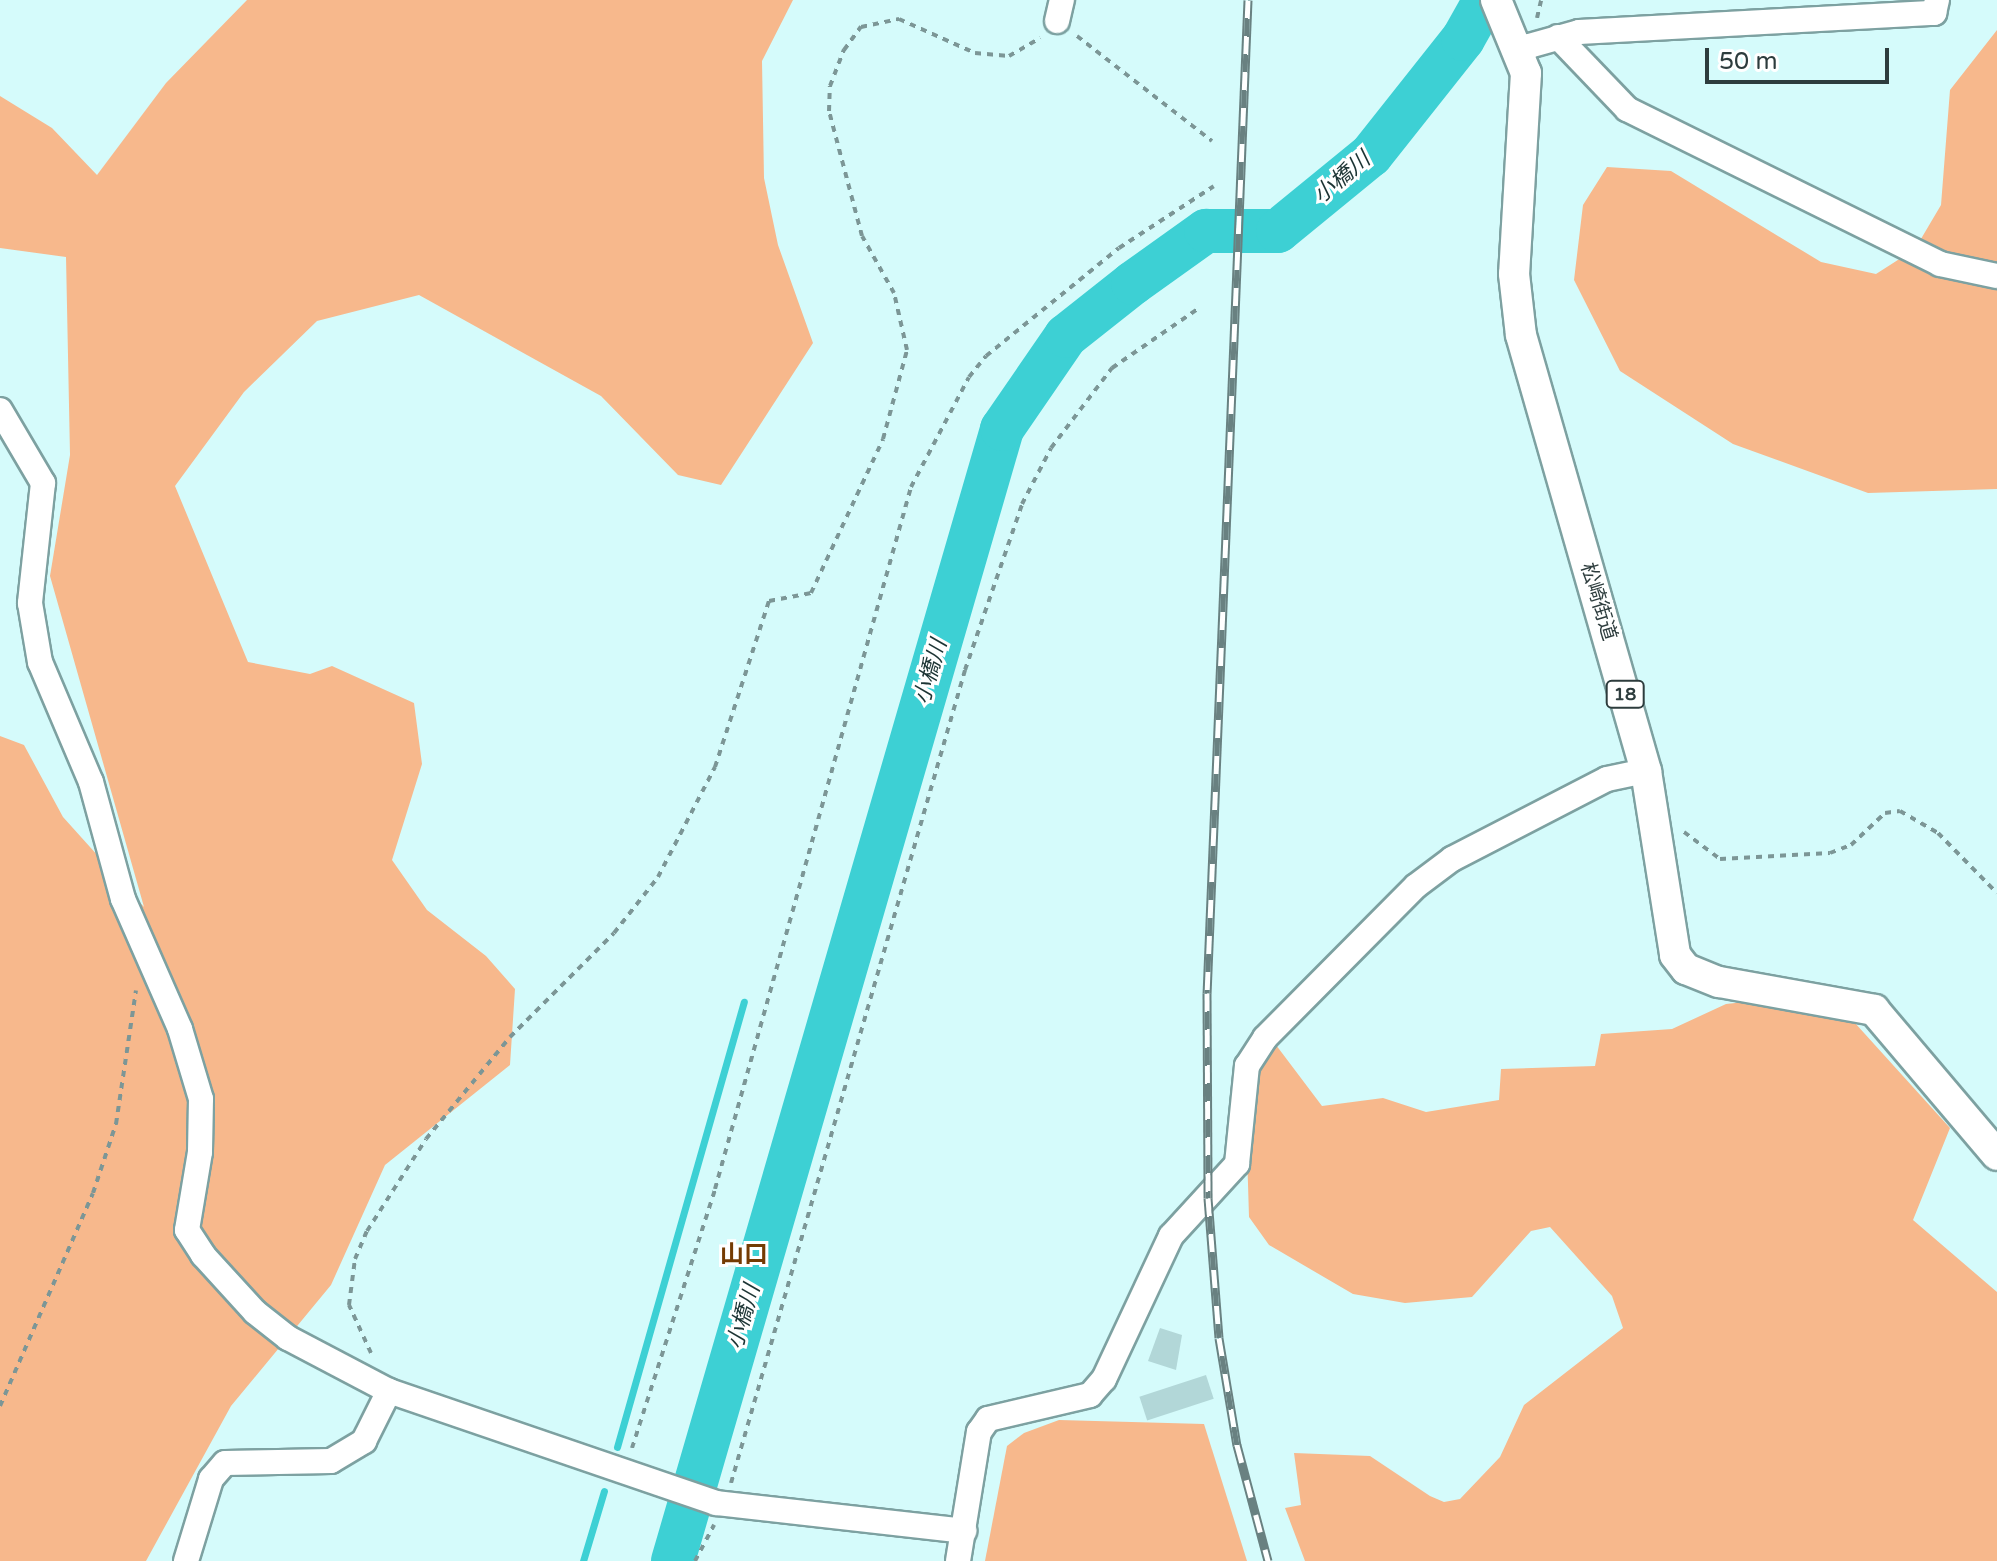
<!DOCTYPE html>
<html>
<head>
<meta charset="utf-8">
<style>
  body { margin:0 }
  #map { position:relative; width:1997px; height:1561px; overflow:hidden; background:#d5fbfb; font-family:"Varela Round","Noto Sans JP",sans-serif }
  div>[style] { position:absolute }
  .green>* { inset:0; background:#f7b88c }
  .stream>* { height:7px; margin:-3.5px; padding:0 3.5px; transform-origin:3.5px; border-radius:3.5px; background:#3dd0d4 }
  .river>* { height:44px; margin:-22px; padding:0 22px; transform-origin:22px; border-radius:22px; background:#3dd0d4 }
  .building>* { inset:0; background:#b2d7d8; transform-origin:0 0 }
  .path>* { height:4px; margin-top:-2px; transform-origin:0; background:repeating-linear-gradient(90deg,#7c9696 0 6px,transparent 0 12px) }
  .roads { filter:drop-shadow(2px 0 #7da1a1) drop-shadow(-2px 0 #7da1a1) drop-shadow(0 2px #7da1a1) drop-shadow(0 -2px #7da1a1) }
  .minor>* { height:24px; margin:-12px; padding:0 12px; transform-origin:12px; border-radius:12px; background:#fff }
  .major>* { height:30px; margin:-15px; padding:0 15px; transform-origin:15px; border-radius:15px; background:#fff }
  .rail>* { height:9px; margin-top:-4.5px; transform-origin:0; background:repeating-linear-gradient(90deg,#fff 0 18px,#698181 0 36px); box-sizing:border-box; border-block:2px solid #698181 }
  span { translate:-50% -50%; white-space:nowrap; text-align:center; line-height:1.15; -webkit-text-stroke:6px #fff; paint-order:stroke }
  .shield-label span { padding:2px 6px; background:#fff; border:2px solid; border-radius:6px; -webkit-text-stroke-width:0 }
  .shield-label { font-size:18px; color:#2d3c3d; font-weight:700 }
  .street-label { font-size:20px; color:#2d3c3d }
  .water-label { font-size:22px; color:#1c3434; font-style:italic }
  .quarter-label { font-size:24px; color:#743b03; font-weight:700 }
  .scale { position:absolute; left:1705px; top:48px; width:184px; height:36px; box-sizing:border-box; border:4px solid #2d3c3d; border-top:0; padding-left:10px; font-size:24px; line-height:28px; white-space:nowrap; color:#2d3c3d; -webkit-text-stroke:6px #fff; paint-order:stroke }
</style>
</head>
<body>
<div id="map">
  <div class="green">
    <i style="clip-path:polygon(247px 0,793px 0,762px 61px,764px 178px,778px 245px,813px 343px,721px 485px,678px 475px,601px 396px,419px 295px,317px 321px,244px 392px,175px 486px,248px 662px,310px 674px,332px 666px,414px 703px,422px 764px,392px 860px,427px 910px,486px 956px,515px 989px,510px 1065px,385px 1165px,331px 1285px,231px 1406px,146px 1561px,0 1561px,0 736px,24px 745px,63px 817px,144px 907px,50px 576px,70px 455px,66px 257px,0 248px,0 96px,52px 128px,97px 175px,166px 83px)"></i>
    <i style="clip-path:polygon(1997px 30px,1997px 489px,1868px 493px,1733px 444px,1620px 371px,1574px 280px,1583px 205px,1607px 167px,1671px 171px,1821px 262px,1876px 274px,1915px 249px,1941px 205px,1950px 90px)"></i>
    <i style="clip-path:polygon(1753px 1001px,1855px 1023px,1950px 1128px,1913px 1220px,1997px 1292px,1997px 1561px,1305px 1561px,1285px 1508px,1301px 1505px,1294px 1453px,1370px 1456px,1430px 1496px,1444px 1502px,1460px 1499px,1500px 1457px,1524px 1405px,1623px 1328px,1612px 1296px,1550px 1227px,1531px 1231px,1472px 1297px,1405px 1303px,1353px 1294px,1269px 1245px,1249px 1217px,1246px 1119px,1252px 1083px,1276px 1045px,1322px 1106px,1383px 1098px,1426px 1112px,1499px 1100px,1501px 1069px,1595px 1066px,1601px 1034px,1672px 1029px,1726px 1004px)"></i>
    <i style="clip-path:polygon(1059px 1420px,1204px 1424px,1247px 1561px,985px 1561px,1007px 1446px,1024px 1433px)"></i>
  </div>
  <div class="stream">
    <i style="left:617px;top:1447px;width:463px;rotate:-74.1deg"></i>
    <i style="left:583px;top:1561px;width:73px;rotate:-73.3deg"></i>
  </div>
  <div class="river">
    <i style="left:673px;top:1561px;width:1179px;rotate:-73.79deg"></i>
    <i style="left:1002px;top:429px;width:113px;rotate:-55.5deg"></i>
    <i style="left:1066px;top:336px;width:85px;rotate:-38.3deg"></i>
    <i style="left:1133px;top:283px;width:90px;rotate:-35.5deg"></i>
    <i style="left:1206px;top:231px;width:72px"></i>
    <i style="left:1278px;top:231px;width:120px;rotate:-39.3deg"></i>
    <i style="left:1371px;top:155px;width:148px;rotate:-51.6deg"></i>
    <i style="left:1463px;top:39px;width:45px;rotate:-60.6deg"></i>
  </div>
  <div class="building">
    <i style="clip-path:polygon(1160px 1328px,1182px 1335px,1176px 1370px,1148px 1361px)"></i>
    <i style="left:1206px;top:1375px;width:25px;height:70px;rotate:72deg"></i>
  </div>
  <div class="path">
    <i style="left:1537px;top:18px;width:18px;rotate:-77deg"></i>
    <i style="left:1077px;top:36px;width:171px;rotate:37.9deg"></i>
    <i style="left:1684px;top:832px;width:45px;rotate:36.9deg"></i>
    <i style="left:1720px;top:859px;width:110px;rotate:-3.1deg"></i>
    <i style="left:1830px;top:853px;width:22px;rotate:-21deg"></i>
    <i style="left:1851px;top:845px;width:47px;rotate:-43.3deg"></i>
    <i style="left:1885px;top:813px;width:15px;rotate:-8deg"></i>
    <i style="left:1900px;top:811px;width:44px;rotate:30.1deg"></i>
    <i style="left:1938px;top:833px;width:84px;rotate:45.5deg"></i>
    <i style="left:371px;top:1353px;width:53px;rotate:-114.6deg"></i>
    <i style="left:349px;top:1305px;width:46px;rotate:-82.6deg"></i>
    <i style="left:355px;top:1259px;width:30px;rotate:-67deg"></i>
    <i style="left:367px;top:1231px;width:109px;rotate:-57.3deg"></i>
    <i style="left:426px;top:1139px;width:132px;rotate:-50.5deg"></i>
    <i style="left:510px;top:1037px;width:147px;rotate:-45deg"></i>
    <i style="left:614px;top:933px;width:71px;rotate:-51.8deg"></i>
    <i style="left:658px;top:877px;width:124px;rotate:-62.6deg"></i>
    <i style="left:715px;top:767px;width:175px;rotate:-72deg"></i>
    <i style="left:769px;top:601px;width:43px;rotate:-10.8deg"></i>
    <i style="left:811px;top:593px;width:170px;rotate:-64.9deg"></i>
    <i style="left:883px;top:439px;width:92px;rotate:-74.9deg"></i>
    <i style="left:907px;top:350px;width:58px;rotate:-102.8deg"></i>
    <i style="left:894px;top:293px;width:65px;rotate:-119.3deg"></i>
    <i style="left:862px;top:236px;width:129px;rotate:-104.8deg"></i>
    <i style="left:829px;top:111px;width:25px;rotate:-88deg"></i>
    <i style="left:830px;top:86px;width:39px;rotate:-69deg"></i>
    <i style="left:844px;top:50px;width:29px;rotate:-54deg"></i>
    <i style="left:861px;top:27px;width:39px;rotate:-12deg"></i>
    <i style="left:899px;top:19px;width:83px;rotate:24.1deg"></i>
    <i style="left:975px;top:53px;width:34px;rotate:5deg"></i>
    <i style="left:1009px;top:56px;width:36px;rotate:-30deg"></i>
    <i style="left:0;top:1406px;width:232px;rotate:-66.4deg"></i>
    <i style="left:93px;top:1193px;width:73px;rotate:-71.6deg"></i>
    <i style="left:116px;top:1124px;width:135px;rotate:-81.5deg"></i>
    <i style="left:632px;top:1448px;width:272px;rotate:-72.2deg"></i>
    <i style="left:715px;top:1189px;width:729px;rotate:-74.4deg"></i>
    <i style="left:911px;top:487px;width:124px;rotate:-62.2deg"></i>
    <i style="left:969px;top:377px;width:27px;rotate:-51deg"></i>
    <i style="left:986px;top:356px;width:171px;rotate:-39.1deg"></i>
    <i style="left:1119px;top:248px;width:113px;rotate:-33.1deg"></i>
    <i style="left:731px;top:1483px;width:846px;rotate:-73.94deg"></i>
    <i style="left:965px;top:670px;width:176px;rotate:-71deg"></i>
    <i style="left:1022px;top:504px;width:63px;rotate:-62.6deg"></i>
    <i style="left:1051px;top:448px;width:101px;rotate:-52.7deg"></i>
    <i style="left:1112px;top:368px;width:106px;rotate:-34.6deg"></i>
    <i style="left:695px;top:1561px;width:41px;rotate:-62.2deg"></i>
  </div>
  <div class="roads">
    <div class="minor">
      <i style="left:1057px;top:21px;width:22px;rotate:-77deg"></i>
      <i style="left:1558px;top:37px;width:100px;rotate:46.2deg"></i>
      <i style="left:1627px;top:109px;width:349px;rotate:26.3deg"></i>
      <i style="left:1940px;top:264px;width:58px;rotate:11.9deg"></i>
      <i style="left:1521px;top:54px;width:11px;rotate:-45deg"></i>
      <i style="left:1529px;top:46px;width:52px;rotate:-15.6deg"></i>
      <i style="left:1579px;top:32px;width:356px;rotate:-3.1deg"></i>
      <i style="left:1934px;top:13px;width:13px;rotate:-77deg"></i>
      <i style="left:0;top:410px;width:85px;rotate:59.5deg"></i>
      <i style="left:43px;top:483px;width:121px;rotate:96.2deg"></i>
      <i style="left:30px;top:603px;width:60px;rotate:80.4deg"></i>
      <i style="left:40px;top:662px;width:130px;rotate:67deg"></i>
      <i style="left:91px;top:782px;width:121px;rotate:74.7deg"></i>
      <i style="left:123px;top:899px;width:142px;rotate:66.3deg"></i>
      <i style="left:180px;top:1029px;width:73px;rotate:73.3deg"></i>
      <i style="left:201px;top:1099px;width:53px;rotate:91.1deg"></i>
      <i style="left:200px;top:1152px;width:79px;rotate:99.5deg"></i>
      <i style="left:187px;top:1230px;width:30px;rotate:57deg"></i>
      <i style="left:203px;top:1255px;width:77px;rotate:47.6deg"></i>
      <i style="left:255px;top:1312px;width:42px;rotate:38.2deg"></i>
      <i style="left:288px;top:1338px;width:114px;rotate:27.7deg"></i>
      <i style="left:389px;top:1391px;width:346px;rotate:18.9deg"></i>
      <i style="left:716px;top:1503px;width:250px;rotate:6.4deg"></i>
      <i style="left:186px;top:1561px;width:86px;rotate:-73deg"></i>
      <i style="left:211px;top:1479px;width:21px;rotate:-49deg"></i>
      <i style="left:225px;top:1463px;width:106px;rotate:-1.1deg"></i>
      <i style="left:331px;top:1461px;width:39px;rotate:-31deg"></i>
      <i style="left:364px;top:1441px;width:56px;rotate:-63.4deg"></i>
      <i style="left:958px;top:1561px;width:131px;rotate:-80.8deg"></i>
      <i style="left:979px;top:1432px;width:16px;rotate:-55deg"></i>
      <i style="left:988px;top:1419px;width:105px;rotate:-13.2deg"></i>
      <i style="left:1090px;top:1395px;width:21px;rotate:-49deg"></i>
      <i style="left:1104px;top:1379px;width:158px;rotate:-64.9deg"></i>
      <i style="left:1171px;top:1236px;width:98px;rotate:-47.5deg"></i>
      <i style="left:1237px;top:1164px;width:99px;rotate:-84.2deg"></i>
      <i style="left:1247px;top:1066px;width:33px;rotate:-57deg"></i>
      <i style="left:1265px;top:1038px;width:214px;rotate:-45.2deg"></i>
      <i style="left:1416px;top:886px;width:45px;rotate:-36.9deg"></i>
      <i style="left:1452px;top:859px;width:174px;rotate:-27.3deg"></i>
      <i style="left:1607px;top:779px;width:40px;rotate:-12deg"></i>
    </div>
    <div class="major">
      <i style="left:1496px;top:0;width:79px;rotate:67.7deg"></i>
      <i style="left:1526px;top:73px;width:201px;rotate:93.4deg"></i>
      <i style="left:1514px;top:274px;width:61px;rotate:83.5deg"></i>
      <i style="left:1521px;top:335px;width:454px;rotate:74deg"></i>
      <i style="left:1646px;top:771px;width:186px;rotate:81deg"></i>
      <i style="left:1675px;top:955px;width:18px;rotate:52deg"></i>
      <i style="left:1686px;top:969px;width:35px;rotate:22deg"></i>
      <i style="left:1719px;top:982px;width:158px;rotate:10.2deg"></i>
      <i style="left:1874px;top:1010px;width:190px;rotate:49.7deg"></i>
    </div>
  </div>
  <div class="rail">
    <i style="left:1248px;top:0;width:994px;rotate:92.36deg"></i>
    <i style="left:1207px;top:993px;width:205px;rotate:89.7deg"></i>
    <i style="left:1208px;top:1198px;width:140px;rotate:85.5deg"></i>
    <i style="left:1219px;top:1338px;width:109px;rotate:80.5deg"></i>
    <i style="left:1237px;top:1445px;width:120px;rotate:75deg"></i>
  </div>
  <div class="shield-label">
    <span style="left:1625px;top:694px">18</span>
  </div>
  <div class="street-label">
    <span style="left:1598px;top:602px;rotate:73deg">松崎街道</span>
  </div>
  <div class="water-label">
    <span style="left:1342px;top:178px;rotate:-40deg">小橋川</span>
    <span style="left:931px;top:672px;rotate:-74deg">小橋川</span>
    <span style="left:744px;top:1317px;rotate:-74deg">小橋川</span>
  </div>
  <div class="quarter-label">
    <span style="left:744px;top:1255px">山口</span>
  </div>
  <div class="scale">50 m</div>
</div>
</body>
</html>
